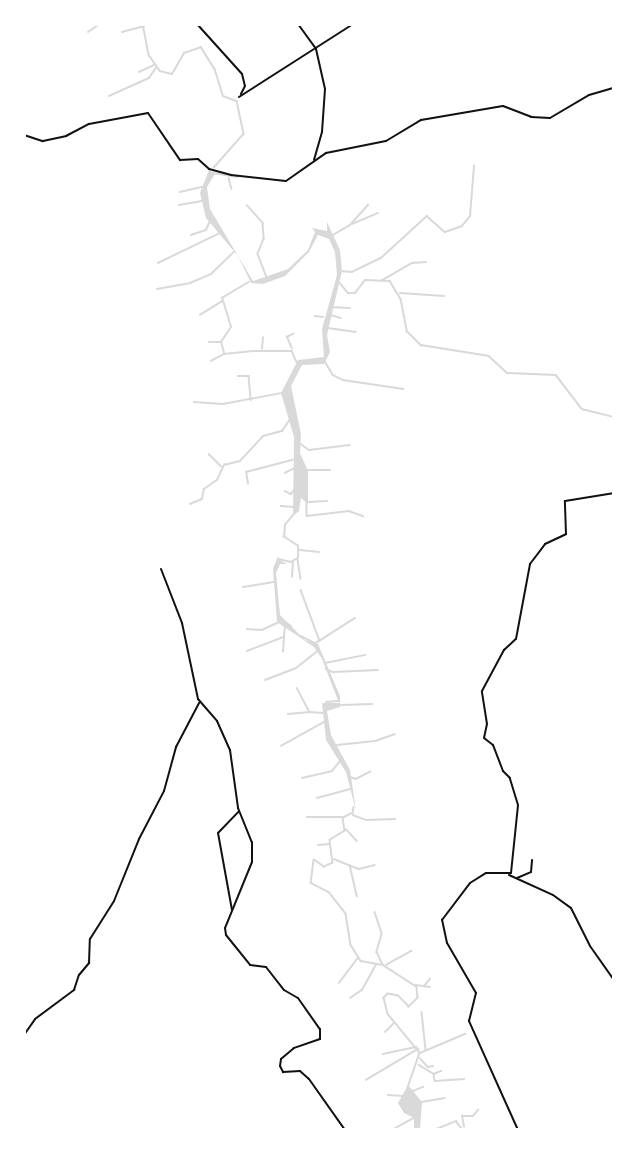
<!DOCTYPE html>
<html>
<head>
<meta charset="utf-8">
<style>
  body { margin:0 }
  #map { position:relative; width:638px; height:1154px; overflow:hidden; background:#fff; font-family:"Open Sans",sans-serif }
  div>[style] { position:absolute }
  .water>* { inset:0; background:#d9d9d9 }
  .stream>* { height:1.5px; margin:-0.75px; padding:0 0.75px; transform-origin:0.75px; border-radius:0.75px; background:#d9d9d9 }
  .minor>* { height:2px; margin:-1px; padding:0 1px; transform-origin:1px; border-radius:1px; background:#111 }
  span { translate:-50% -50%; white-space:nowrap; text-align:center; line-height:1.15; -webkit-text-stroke:5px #fff; paint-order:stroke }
  .frame { position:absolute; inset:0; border:26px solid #fff; pointer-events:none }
</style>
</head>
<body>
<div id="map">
  <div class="water">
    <i style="clip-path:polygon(209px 170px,215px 174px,207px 187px,210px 209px,253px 281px,288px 269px,308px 250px,315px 232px,312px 228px,327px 231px,327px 222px,340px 250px,342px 271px,327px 335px,330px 352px,324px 364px,302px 365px,291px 386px,301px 434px,300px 453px,308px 471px,308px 504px,301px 498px,299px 511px,293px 516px,294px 437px,281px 393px,298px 360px,324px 357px,322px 329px,337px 275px,335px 252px,329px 239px,318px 235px,309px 252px,285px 276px,263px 284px,251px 283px,238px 256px,206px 218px,200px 193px)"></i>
    <i style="clip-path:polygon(279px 560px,287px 564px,280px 564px,276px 573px,280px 615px,305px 640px,318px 644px,340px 696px,340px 707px,327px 711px,331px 735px,350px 770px,356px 811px,346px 772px,326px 740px,322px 703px,339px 703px,322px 659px,314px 647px,277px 622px,273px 569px)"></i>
    <i style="clip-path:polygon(408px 1085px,422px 1102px,420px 1130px,414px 1130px,414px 1118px,404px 1113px,398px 1103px)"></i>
  </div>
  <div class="stream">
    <i style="left:143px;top:24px;width:32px;rotate:79deg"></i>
    <i style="left:149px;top:55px;width:19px;rotate:55deg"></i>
    <i style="left:160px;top:71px;width:12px;rotate:14deg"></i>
    <i style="left:172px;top:74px;width:24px;rotate:-60deg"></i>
    <i style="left:184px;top:53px;width:18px;rotate:-19deg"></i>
    <i style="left:201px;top:47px;width:26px;rotate:58deg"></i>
    <i style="left:215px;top:69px;width:28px;rotate:73deg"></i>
    <i style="left:223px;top:96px;width:15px;rotate:20deg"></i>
    <i style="left:237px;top:101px;width:34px;rotate:78deg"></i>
    <i style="left:244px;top:134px;width:45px;rotate:131.4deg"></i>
    <i style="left:88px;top:32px;width:14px;rotate:-34deg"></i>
    <i style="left:122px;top:32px;width:23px;rotate:-15deg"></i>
    <i style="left:139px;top:72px;width:17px;rotate:-25deg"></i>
    <i style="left:109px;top:96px;width:44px;rotate:-24.2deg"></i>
    <i style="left:149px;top:78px;width:12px;rotate:-55deg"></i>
    <i style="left:213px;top:173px;width:25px;rotate:9deg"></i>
    <i style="left:229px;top:178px;width:11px;rotate:75deg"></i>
    <i style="left:180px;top:192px;width:23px;rotate:-13deg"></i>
    <i style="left:179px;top:205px;width:23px;rotate:-10deg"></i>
    <i style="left:247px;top:205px;width:24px;rotate:48deg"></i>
    <i style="left:263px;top:223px;width:16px;rotate:86deg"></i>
    <i style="left:264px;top:239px;width:16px;rotate:112deg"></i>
    <i style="left:258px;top:254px;width:26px;rotate:69deg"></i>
    <i style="left:352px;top:224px;width:28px;rotate:-23deg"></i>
    <i style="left:191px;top:235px;width:16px;rotate:-18deg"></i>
    <i style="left:206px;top:230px;width:10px;rotate:-66deg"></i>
    <i style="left:333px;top:235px;width:20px;rotate:-30deg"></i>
    <i style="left:350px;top:225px;width:27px;rotate:-48deg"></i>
    <i style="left:158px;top:263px;width:67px;rotate:-25.8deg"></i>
    <i style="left:340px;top:271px;width:12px;rotate:5deg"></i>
    <i style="left:352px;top:272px;width:32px;rotate:-26deg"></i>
    <i style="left:381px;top:258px;width:62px;rotate:-42.4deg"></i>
    <i style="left:427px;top:216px;width:24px;rotate:42deg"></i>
    <i style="left:445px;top:232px;width:18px;rotate:-19deg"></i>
    <i style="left:462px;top:226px;width:13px;rotate:-51deg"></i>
    <i style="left:470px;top:216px;width:50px;rotate:-85.4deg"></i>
    <i style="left:381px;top:281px;width:36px;rotate:-30deg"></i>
    <i style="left:412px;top:263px;width:14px;rotate:-4deg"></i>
    <i style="left:340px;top:283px;width:13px;rotate:51deg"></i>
    <i style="left:348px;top:293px;width:7px"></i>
    <i style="left:355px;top:293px;width:16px;rotate:-52deg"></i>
    <i style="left:365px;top:280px;width:25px;rotate:2deg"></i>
    <i style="left:390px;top:281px;width:21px;rotate:59deg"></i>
    <i style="left:401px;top:299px;width:33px;rotate:79deg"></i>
    <i style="left:407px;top:331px;width:20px;rotate:45deg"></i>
    <i style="left:421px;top:345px;width:69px;rotate:9.2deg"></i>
    <i style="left:489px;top:356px;width:25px;rotate:43deg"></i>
    <i style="left:507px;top:373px;width:49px;rotate:2.3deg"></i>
    <i style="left:556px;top:375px;width:43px;rotate:52.6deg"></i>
    <i style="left:582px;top:409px;width:33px;rotate:14deg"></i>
    <i style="left:157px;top:289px;width:34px;rotate:-10deg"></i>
    <i style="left:190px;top:283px;width:23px;rotate:-23deg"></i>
    <i style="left:211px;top:274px;width:32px;rotate:-44deg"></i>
    <i style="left:400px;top:293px;width:44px;rotate:3.9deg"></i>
    <i style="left:330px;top:307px;width:20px;rotate:3deg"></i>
    <i style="left:200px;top:315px;width:26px;rotate:-32deg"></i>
    <i style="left:331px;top:315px;width:10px;rotate:17deg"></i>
    <i style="left:315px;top:316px;width:8px;rotate:7deg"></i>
    <i style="left:328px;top:328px;width:28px;rotate:8deg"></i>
    <i style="left:209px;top:342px;width:11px"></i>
    <i style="left:262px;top:349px;width:11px;rotate:-85deg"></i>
    <i style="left:292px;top:349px;width:13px;rotate:-113deg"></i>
    <i style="left:287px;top:337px;width:7px;rotate:-27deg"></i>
    <i style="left:224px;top:353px;width:11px;rotate:-105deg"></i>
    <i style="left:221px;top:342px;width:18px;rotate:-56deg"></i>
    <i style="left:231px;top:327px;width:30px;rotate:-107deg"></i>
    <i style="left:222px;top:298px;width:31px;rotate:-31deg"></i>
    <i style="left:211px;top:361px;width:15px;rotate:-28deg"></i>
    <i style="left:224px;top:354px;width:29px;rotate:-6deg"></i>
    <i style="left:253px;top:351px;width:39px"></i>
    <i style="left:292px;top:351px;width:12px;rotate:66deg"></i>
    <i style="left:325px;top:361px;width:16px;rotate:60deg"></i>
    <i style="left:333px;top:375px;width:11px;rotate:27deg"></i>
    <i style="left:343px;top:380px;width:61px;rotate:8.5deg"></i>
    <i style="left:238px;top:376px;width:11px"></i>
    <i style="left:249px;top:376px;width:24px;rotate:85deg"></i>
    <i style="left:194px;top:402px;width:29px;rotate:4deg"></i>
    <i style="left:223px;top:404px;width:60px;rotate:-10.6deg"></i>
    <i style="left:301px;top:444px;width:10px;rotate:37deg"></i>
    <i style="left:309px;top:450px;width:41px;rotate:-7deg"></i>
    <i style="left:209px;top:454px;width:17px;rotate:45deg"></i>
    <i style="left:307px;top:470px;width:23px"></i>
    <i style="left:285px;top:473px;width:9px;rotate:-27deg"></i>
    <i style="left:248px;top:484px;width:12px;rotate:-99deg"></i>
    <i style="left:246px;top:472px;width:48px;rotate:-14.6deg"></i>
    <i style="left:285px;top:491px;width:7px;rotate:27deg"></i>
    <i style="left:291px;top:494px;width:10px;rotate:-53deg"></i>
    <i style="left:308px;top:502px;width:19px;rotate:-3deg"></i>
    <i style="left:307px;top:503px;width:13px;rotate:90deg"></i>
    <i style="left:307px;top:516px;width:42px;rotate:-6.8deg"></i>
    <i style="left:349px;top:511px;width:15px;rotate:20deg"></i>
    <i style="left:190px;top:504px;width:13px;rotate:-23deg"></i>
    <i style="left:202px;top:499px;width:10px;rotate:-79deg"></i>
    <i style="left:204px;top:489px;width:16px;rotate:-35deg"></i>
    <i style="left:217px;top:480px;width:17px;rotate:-65deg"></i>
    <i style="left:224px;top:465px;width:16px;rotate:-14deg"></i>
    <i style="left:240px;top:461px;width:34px;rotate:-47deg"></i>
    <i style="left:263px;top:436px;width:20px;rotate:-15deg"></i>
    <i style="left:282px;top:431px;width:12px;rotate:-55deg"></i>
    <i style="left:281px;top:506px;width:12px;rotate:5deg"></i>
    <i style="left:300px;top:550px;width:19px;rotate:6deg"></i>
    <i style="left:298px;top:560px;width:19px;rotate:81deg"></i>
    <i style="left:274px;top:569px;width:11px;rotate:-68deg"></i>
    <i style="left:278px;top:559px;width:13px;rotate:13deg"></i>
    <i style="left:291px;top:562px;width:8px;rotate:-30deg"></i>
    <i style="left:298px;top:558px;width:12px;rotate:-90deg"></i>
    <i style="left:298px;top:546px;width:17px;rotate:-147deg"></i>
    <i style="left:284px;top:537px;width:12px;rotate:-85deg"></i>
    <i style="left:285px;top:525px;width:13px;rotate:-51deg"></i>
    <i style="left:292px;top:577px;width:14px;rotate:-86deg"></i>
    <i style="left:243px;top:587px;width:31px;rotate:-9deg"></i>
    <i style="left:301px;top:590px;width:54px;rotate:69.6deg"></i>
    <i style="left:283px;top:620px;width:10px;rotate:37deg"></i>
    <i style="left:247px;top:629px;width:15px;rotate:4deg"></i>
    <i style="left:262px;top:630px;width:19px;rotate:-25deg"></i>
    <i style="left:301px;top:636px;width:16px;rotate:27deg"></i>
    <i style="left:316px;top:643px;width:46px;rotate:-32.7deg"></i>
    <i style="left:247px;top:651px;width:40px;rotate:-21deg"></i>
    <i style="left:284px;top:637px;width:11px;rotate:-85deg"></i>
    <i style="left:283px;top:652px;width:14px;rotate:-86deg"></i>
    <i style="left:325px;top:663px;width:41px;rotate:-11.3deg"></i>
    <i style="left:326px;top:669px;width:8px;rotate:23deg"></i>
    <i style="left:333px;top:672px;width:45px;rotate:-2.5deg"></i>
    <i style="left:265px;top:680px;width:33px;rotate:-21deg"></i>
    <i style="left:296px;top:668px;width:28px;rotate:-38deg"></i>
    <i style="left:297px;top:688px;width:27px;rotate:62deg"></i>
    <i style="left:310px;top:712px;width:13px;rotate:4deg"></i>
    <i style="left:326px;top:702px;width:12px;rotate:-5deg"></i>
    <i style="left:341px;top:705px;width:31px;rotate:-2deg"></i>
    <i style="left:288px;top:714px;width:22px;rotate:-5deg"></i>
    <i style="left:337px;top:745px;width:38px;rotate:-6deg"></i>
    <i style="left:375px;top:741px;width:21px;rotate:-19deg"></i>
    <i style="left:281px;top:746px;width:49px;rotate:-29.2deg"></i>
    <i style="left:350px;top:777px;width:6px;rotate:18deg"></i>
    <i style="left:356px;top:779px;width:16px;rotate:-27deg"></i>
    <i style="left:302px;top:778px;width:31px;rotate:-13deg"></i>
    <i style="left:332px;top:771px;width:13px;rotate:-51deg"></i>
    <i style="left:317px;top:798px;width:35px;rotate:-15deg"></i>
    <i style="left:354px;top:807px;width:6px;rotate:99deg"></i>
    <i style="left:353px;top:813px;width:11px;rotate:153deg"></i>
    <i style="left:343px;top:818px;width:13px;rotate:81deg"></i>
    <i style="left:345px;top:831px;width:17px;rotate:149deg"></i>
    <i style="left:330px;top:840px;width:23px;rotate:83deg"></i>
    <i style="left:333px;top:863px;width:10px;rotate:156deg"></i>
    <i style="left:324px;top:867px;width:12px;rotate:-145deg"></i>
    <i style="left:314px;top:860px;width:23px;rotate:97deg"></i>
    <i style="left:311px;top:883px;width:20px;rotate:27deg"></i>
    <i style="left:329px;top:892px;width:28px;rotate:52deg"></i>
    <i style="left:346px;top:914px;width:31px;rotate:81deg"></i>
    <i style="left:351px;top:945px;width:19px;rotate:58deg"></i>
    <i style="left:361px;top:961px;width:22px;rotate:10deg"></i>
    <i style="left:383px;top:965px;width:40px;rotate:32.9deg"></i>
    <i style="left:417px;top:987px;width:11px;rotate:85deg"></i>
    <i style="left:418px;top:998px;width:13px;rotate:135deg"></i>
    <i style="left:409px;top:1007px;width:16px;rotate:-135deg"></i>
    <i style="left:398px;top:996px;width:10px;rotate:-169deg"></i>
    <i style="left:388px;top:994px;width:6px;rotate:135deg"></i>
    <i style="left:384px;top:998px;width:16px;rotate:76deg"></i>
    <i style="left:388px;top:1014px;width:50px;rotate:50.6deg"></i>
    <i style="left:420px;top:1053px;width:36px;rotate:109deg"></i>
    <i style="left:353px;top:815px;width:14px;rotate:21deg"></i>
    <i style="left:366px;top:820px;width:29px;rotate:-2deg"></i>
    <i style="left:307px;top:817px;width:35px"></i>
    <i style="left:346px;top:829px;width:16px;rotate:47deg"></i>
    <i style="left:318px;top:845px;width:11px;rotate:-5deg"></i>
    <i style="left:334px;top:859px;width:27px;rotate:22deg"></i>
    <i style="left:359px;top:869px;width:16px;rotate:-14deg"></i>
    <i style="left:350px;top:865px;width:32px;rotate:77deg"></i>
    <i style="left:375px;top:912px;width:23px;rotate:72deg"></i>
    <i style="left:382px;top:934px;width:19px;rotate:106deg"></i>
    <i style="left:377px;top:952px;width:14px;rotate:65deg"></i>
    <i style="left:386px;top:965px;width:29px;rotate:-29deg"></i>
    <i style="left:339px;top:983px;width:31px;rotate:-53deg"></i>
    <i style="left:416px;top:985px;width:14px;rotate:8deg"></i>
    <i style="left:424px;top:986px;width:9px;rotate:-49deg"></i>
    <i style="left:350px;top:998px;width:14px;rotate:-34deg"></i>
    <i style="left:362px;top:990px;width:29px;rotate:-61deg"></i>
    <i style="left:422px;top:1012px;width:37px;rotate:84deg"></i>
    <i style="left:385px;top:1032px;width:13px;rotate:-45deg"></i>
    <i style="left:420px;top:1053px;width:49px;rotate:-22.9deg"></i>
    <i style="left:383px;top:1054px;width:34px;rotate:-12deg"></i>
    <i style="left:420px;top:1058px;width:12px;rotate:48deg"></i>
    <i style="left:428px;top:1067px;width:5px;rotate:-11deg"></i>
    <i style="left:419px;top:1065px;width:17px;rotate:31deg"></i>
    <i style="left:434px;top:1074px;width:7px;rotate:82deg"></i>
    <i style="left:435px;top:1081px;width:29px;rotate:-4deg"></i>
    <i style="left:434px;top:1074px;width:8px;rotate:-23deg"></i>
    <i style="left:366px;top:1080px;width:61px;rotate:-30.8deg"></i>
    <i style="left:413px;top:1091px;width:11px;rotate:-22deg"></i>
    <i style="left:388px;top:1095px;width:15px;rotate:4deg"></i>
    <i style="left:422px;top:1102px;width:23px;rotate:-10deg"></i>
    <i style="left:464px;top:1127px;width:11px;rotate:-100deg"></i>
    <i style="left:462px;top:1116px;width:11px"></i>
    <i style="left:473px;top:1116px;width:8px;rotate:-50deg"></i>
    <i style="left:392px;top:1130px;width:26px;rotate:-29deg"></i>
    <i style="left:434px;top:1130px;width:24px;rotate:-22deg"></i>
    <i style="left:456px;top:1121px;width:11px;rotate:52deg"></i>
  </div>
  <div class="minor">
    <i style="left:197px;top:24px;width:67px;rotate:48deg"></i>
    <i style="left:242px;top:74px;width:12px;rotate:76deg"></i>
    <i style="left:245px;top:86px;width:9px;rotate:117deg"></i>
    <i style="left:298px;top:24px;width:31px;rotate:54deg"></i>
    <i style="left:316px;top:49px;width:41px;rotate:77.3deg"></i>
    <i style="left:325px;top:89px;width:43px;rotate:94deg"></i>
    <i style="left:322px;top:132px;width:29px;rotate:106deg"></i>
    <i style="left:239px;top:97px;width:135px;rotate:-32.6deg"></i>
    <i style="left:24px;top:135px;width:20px;rotate:18deg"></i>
    <i style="left:43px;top:141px;width:24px;rotate:-12deg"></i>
    <i style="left:66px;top:136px;width:26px;rotate:-28deg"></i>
    <i style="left:89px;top:124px;width:60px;rotate:-10.6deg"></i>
    <i style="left:148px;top:113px;width:57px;rotate:55.8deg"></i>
    <i style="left:180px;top:160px;width:18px;rotate:-3deg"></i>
    <i style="left:198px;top:159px;width:15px;rotate:42deg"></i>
    <i style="left:209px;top:169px;width:23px;rotate:15deg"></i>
    <i style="left:231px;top:175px;width:55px;rotate:6.2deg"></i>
    <i style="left:286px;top:181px;width:49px;rotate:-35deg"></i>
    <i style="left:326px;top:153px;width:61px;rotate:-11.3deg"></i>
    <i style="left:386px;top:141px;width:41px;rotate:-31deg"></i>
    <i style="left:421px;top:120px;width:83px;rotate:-9.7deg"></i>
    <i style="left:503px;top:106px;width:30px;rotate:21deg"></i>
    <i style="left:531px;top:117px;width:19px;rotate:3deg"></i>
    <i style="left:550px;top:118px;width:45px;rotate:-30.5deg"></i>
    <i style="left:589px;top:95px;width:26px;rotate:-16deg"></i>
    <i style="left:161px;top:569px;width:58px;rotate:68.7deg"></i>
    <i style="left:182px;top:623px;width:78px;rotate:78.1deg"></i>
    <i style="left:198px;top:699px;width:29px;rotate:49deg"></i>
    <i style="left:217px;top:721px;width:32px;rotate:66deg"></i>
    <i style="left:230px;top:750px;width:59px;rotate:82.1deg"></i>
    <i style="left:238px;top:808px;width:37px;rotate:68deg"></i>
    <i style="left:252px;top:842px;width:20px;rotate:90deg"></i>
    <i style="left:252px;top:862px;width:71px;rotate:112.2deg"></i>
    <i style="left:225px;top:928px;width:7px;rotate:82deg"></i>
    <i style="left:226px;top:935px;width:38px;rotate:51deg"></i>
    <i style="left:250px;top:965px;width:16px;rotate:7deg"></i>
    <i style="left:266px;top:967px;width:29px;rotate:52deg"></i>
    <i style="left:284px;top:990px;width:16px;rotate:30deg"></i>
    <i style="left:298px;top:998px;width:38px;rotate:55deg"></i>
    <i style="left:320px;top:1029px;width:10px;rotate:90deg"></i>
    <i style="left:320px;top:1039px;width:28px;rotate:161deg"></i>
    <i style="left:294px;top:1048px;width:17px;rotate:140deg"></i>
    <i style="left:281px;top:1059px;width:7px;rotate:98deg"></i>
    <i style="left:280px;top:1066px;width:7px;rotate:63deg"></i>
    <i style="left:283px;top:1072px;width:17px;rotate:-3deg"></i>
    <i style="left:300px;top:1071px;width:12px;rotate:42deg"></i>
    <i style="left:309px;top:1079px;width:62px;rotate:54.8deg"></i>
    <i style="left:509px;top:875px;width:48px;rotate:24.4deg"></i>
    <i style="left:553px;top:895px;width:22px;rotate:36deg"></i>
    <i style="left:571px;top:908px;width:42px;rotate:63.4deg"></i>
    <i style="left:590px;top:946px;width:42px;rotate:54.8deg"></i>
    <i style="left:517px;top:878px;width:15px;rotate:-23deg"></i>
    <i style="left:531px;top:872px;width:12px;rotate:-85deg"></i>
    <i style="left:232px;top:910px;width:78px;rotate:-100.3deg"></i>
    <i style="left:218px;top:833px;width:30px;rotate:-46deg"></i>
    <i style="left:24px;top:1035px;width:19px;rotate:-55deg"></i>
    <i style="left:35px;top:1019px;width:49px;rotate:-36.6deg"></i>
    <i style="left:74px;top:990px;width:16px;rotate:-72deg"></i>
    <i style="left:79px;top:975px;width:16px;rotate:-50deg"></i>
    <i style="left:89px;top:963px;width:24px;rotate:-88deg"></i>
    <i style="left:90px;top:939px;width:45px;rotate:-57.7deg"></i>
    <i style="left:114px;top:901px;width:67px;rotate:-68deg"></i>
    <i style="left:139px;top:839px;width:54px;rotate:-62.5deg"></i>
    <i style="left:164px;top:791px;width:46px;rotate:-74.7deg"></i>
    <i style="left:176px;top:747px;width:50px;rotate:-62.4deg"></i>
    <i style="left:518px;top:1130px;width:120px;rotate:-114.2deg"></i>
    <i style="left:469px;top:1021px;width:29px;rotate:-76deg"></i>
    <i style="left:476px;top:993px;width:58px;rotate:-120.1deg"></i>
    <i style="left:447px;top:943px;width:24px;rotate:-102deg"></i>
    <i style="left:442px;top:920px;width:46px;rotate:-52.9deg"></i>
    <i style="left:470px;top:883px;width:19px;rotate:-32deg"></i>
    <i style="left:486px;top:873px;width:25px"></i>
    <i style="left:511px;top:873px;width:68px;rotate:-84.1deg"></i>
    <i style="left:518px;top:805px;width:28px;rotate:-107deg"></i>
    <i style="left:510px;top:778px;width:10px;rotate:-135deg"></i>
    <i style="left:503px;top:771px;width:28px;rotate:-111deg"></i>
    <i style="left:493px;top:745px;width:11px;rotate:-142deg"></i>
    <i style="left:484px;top:738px;width:14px;rotate:-78deg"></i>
    <i style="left:487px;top:724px;width:33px;rotate:-99deg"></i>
    <i style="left:482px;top:691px;width:47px;rotate:-61.8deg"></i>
    <i style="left:504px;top:650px;width:16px;rotate:-43deg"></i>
    <i style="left:516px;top:639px;width:76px;rotate:-79.4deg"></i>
    <i style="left:530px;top:564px;width:25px;rotate:-53deg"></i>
    <i style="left:545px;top:544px;width:23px;rotate:-25deg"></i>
    <i style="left:566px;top:534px;width:33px;rotate:-92deg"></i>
    <i style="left:565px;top:501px;width:50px;rotate:-9.3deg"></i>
  </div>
  <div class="frame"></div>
</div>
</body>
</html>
